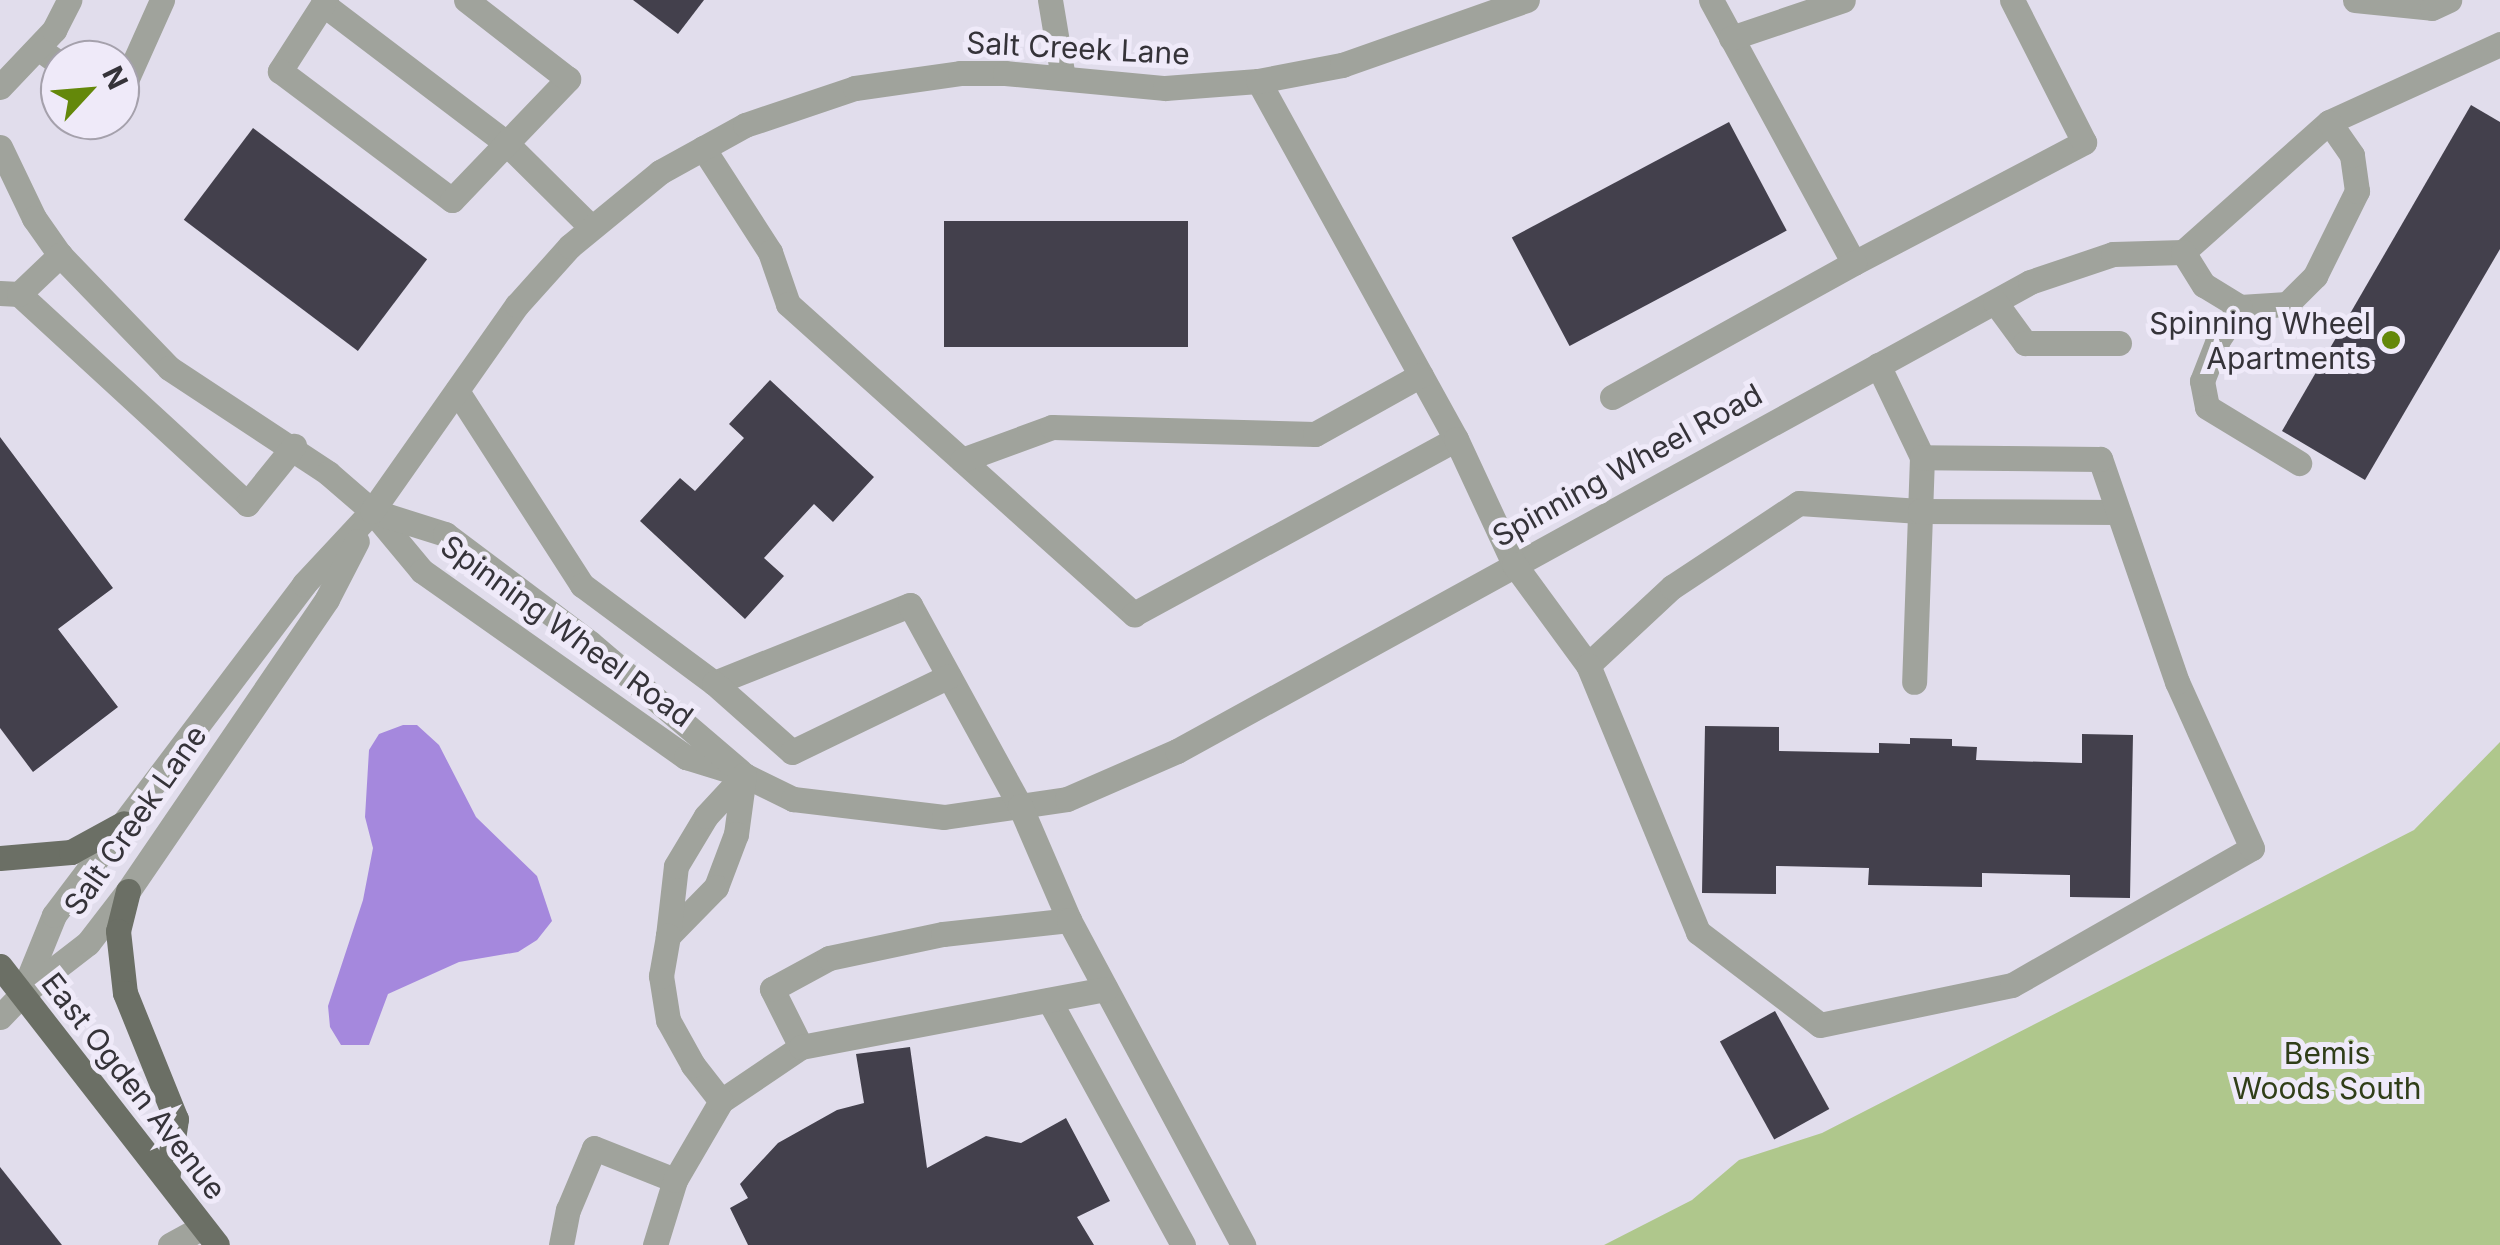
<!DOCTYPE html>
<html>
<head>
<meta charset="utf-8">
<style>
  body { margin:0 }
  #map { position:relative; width:2500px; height:1245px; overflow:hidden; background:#e1ddec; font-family:Inter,sans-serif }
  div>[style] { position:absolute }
  .green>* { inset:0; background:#afc78c }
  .water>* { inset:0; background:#a588dd }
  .building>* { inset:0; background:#43404c; transform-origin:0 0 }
  .minor>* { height:25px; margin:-12.5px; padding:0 12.5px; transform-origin:12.5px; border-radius:12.5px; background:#a0a39c }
  .major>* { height:25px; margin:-12.5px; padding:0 12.5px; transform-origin:12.5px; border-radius:12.5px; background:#6b6f65 }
  .dots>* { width:28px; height:28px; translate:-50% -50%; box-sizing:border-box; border:5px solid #efeaf9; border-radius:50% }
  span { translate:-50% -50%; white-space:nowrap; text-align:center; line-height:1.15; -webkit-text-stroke:10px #efeaf9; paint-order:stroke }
  .street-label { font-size:30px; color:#353339 }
  .poi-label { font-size:30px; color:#353339 }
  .right { translate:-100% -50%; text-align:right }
  .park-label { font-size:30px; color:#303e18 }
  .north { position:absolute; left:40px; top:40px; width:100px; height:100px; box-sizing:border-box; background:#efeaf9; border:2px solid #a5a1ac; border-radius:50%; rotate:64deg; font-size:28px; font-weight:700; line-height:40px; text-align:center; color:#353339 }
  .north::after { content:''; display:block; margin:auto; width:35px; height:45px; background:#64880a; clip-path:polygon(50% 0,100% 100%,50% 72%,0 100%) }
</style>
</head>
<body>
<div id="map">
  <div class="green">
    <i style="clip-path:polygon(2500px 742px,2500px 1245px,1604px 1245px,1692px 1200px,1739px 1160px,1822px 1133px,2414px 830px)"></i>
  </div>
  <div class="water">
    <i style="clip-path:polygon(403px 725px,417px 725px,439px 745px,476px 817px,537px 876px,552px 921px,537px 940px,518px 952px,459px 962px,388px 994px,369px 1045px,341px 1045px,330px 1027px,328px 1006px,363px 900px,373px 848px,365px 817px,369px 750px,379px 734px)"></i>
  </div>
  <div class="building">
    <i style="clip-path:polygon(633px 0,704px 0,678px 34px)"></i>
    <i style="clip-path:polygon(2471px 105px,2500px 122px,2500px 249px,2365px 480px,2282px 431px)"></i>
    <i style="left:1729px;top:122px;width:123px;height:246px;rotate:62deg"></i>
    <i style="left:253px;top:128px;width:218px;height:115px;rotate:37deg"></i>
    <i style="left:944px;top:221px;width:244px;height:126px"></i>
    <i style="clip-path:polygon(770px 380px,874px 477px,833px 522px,814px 504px,764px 558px,784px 576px,745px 619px,640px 521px,680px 478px,695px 491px,744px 438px,729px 424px)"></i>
    <i style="clip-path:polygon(0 437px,113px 588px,58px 629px,118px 707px,33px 772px,0 728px)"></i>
    <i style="clip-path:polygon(1705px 726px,1779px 727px,1779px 751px,1879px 753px,1879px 743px,1910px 744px,1910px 738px,1952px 739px,1952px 746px,1977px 747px,1976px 760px,2082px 763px,2082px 734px,2133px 735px,2130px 898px,2070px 897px,2070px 875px,1982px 873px,1982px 887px,1868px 885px,1869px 868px,1776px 866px,1776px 894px,1702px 893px)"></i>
    <i style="left:1775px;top:1011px;width:112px;height:63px;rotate:61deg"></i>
    <i style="clip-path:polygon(910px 1047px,927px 1168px,986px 1136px,1021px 1143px,1066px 1118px,1110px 1201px,1077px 1217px,1094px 1245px,748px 1245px,730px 1208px,748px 1198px,740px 1184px,778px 1143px,837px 1110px,864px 1103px,856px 1054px)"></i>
    <i style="clip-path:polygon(0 1167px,62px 1245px,0 1245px)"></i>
  </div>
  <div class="minor">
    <i style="left:326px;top:0;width:5px;rotate:127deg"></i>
    <i style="left:323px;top:4px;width:230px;rotate:37.2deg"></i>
    <i style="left:506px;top:143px;width:120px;rotate:44.7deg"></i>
    <i style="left:1050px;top:0;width:79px;rotate:80.5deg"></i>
    <i style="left:1711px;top:0;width:299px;rotate:61.5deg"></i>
    <i style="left:1854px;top:263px;width:260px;rotate:-27.7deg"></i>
    <i style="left:2084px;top:142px;width:159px;rotate:-116.9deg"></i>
    <i style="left:2355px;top:0;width:77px;rotate:5.9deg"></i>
    <i style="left:2432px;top:8px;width:19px;rotate:-25deg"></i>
    <i style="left:323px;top:4px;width:80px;rotate:122.7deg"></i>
    <i style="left:280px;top:71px;width:215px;rotate:36.9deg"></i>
    <i style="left:452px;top:200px;width:168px;rotate:-46.2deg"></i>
    <i style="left:568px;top:79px;width:129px;rotate:-142.2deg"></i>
    <i style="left:1731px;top:38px;width:118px;rotate:-18.7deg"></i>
    <i style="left:38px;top:48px;width:27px;rotate:36deg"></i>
    <i style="left:0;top:87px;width:79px;rotate:-46.5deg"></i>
    <i style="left:54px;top:30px;width:34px;rotate:-63deg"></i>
    <i style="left:120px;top:94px;width:103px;rotate:-65.9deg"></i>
    <i style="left:0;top:147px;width:79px;rotate:64.4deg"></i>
    <i style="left:34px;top:218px;width:45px;rotate:54.9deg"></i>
    <i style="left:60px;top:255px;width:157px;rotate:46deg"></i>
    <i style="left:169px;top:368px;width:191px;rotate:33.4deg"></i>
    <i style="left:328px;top:473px;width:58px;rotate:40.8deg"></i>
    <i style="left:372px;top:511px;width:78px;rotate:50.2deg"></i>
    <i style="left:422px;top:571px;width:323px;rotate:35.2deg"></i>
    <i style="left:686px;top:757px;width:61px;rotate:17.2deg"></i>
    <i style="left:744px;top:775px;width:55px;rotate:26.1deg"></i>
    <i style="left:793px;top:799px;width:152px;rotate:6.8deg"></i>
    <i style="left:944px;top:817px;width:124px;rotate:-8.3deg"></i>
    <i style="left:1067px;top:799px;width:120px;rotate:-23.6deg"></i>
    <i style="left:1177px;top:751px;width:973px;rotate:-28.8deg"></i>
    <i style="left:2030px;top:282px;width:88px;rotate:-18.6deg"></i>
    <i style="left:2113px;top:254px;width:70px;rotate:-1.6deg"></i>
    <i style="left:2183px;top:252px;width:195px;rotate:-41.7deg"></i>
    <i style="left:2329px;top:122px;width:188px;rotate:-24.5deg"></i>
    <i style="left:703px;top:148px;width:124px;rotate:57.2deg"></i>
    <i style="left:770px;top:252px;width:55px;rotate:70.9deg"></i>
    <i style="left:788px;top:304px;width:465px;rotate:41.9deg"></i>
    <i style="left:1134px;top:614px;width:366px;rotate:-28.5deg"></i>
    <i style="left:1456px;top:439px;width:409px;rotate:-118.9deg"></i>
    <i style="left:2183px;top:252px;width:39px;rotate:58deg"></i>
    <i style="left:2204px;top:285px;width:42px;rotate:31.4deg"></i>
    <i style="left:2240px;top:307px;width:47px;rotate:-3.7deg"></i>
    <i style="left:2287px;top:304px;width:40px;rotate:-45deg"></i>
    <i style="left:2315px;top:276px;width:95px;rotate:-63.7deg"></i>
    <i style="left:2357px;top:191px;width:36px;rotate:-98deg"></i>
    <i style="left:2352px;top:155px;width:40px;rotate:-124.9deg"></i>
    <i style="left:0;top:293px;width:19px;rotate:3deg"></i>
    <i style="left:19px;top:294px;width:310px;rotate:42.6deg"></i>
    <i style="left:247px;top:504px;width:75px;rotate:-51deg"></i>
    <i style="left:19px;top:294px;width:57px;rotate:-43.6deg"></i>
    <i style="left:1995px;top:302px;width:51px;rotate:53.8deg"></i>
    <i style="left:2025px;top:343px;width:94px"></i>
    <i style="left:2240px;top:307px;width:40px;rotate:124deg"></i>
    <i style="left:2218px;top:340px;width:44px;rotate:111.3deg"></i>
    <i style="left:2202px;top:381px;width:26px;rotate:79deg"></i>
    <i style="left:2207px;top:407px;width:108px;rotate:31.3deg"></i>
    <i style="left:1878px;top:365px;width:102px;rotate:64.4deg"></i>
    <i style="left:1922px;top:457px;width:225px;rotate:92deg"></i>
    <i style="left:457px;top:391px;width:231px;rotate:57.2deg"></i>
    <i style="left:582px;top:585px;width:164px;rotate:36.6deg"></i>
    <i style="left:714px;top:683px;width:211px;rotate:-21.7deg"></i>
    <i style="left:910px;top:605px;width:229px;rotate:61.3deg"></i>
    <i style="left:1020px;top:806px;width:124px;rotate:66.7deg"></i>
    <i style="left:1612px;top:397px;width:277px;rotate:-29deg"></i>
    <i style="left:1456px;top:439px;width:138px;rotate:65.1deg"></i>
    <i style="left:1514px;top:564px;width:125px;rotate:53.8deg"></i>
    <i style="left:1588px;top:665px;width:115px;rotate:-42.9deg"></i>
    <i style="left:1672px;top:587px;width:152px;rotate:-33.5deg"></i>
    <i style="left:1799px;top:503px;width:121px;rotate:3.8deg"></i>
    <i style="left:1920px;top:511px;width:198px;rotate:0.3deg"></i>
    <i style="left:962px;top:460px;width:96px;rotate:-20.1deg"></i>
    <i style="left:1052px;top:427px;width:263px;rotate:1.5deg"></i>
    <i style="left:1315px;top:434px;width:121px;rotate:-29.1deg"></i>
    <i style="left:372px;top:511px;width:77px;rotate:17.5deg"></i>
    <i style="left:445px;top:534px;width:181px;rotate:36.9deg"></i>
    <i style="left:590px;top:643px;width:197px;rotate:40.5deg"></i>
    <i style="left:1588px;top:665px;width:289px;rotate:67.6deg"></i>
    <i style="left:1698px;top:932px;width:153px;rotate:37.3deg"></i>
    <i style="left:1820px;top:1025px;width:196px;rotate:-11.8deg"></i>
    <i style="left:2012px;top:985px;width:276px;rotate:-29.7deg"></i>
    <i style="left:2252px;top:848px;width:182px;rotate:-114.3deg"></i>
    <i style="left:2177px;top:682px;width:236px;rotate:-109deg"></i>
    <i style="left:2100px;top:459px;width:178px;rotate:-179.4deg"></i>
    <i style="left:714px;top:683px;width:104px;rotate:41.5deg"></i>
    <i style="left:792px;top:752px;width:174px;rotate:-25.8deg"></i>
    <i style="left:744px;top:775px;width:60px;rotate:97.7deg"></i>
    <i style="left:736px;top:834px;width:57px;rotate:110.7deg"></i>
    <i style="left:716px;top:887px;width:69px;rotate:134.4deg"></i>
    <i style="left:668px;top:936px;width:70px;rotate:-83.5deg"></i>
    <i style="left:676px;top:866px;width:58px;rotate:-59deg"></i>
    <i style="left:706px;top:816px;width:56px;rotate:-47.2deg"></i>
    <i style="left:22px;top:994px;width:85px;rotate:-67.9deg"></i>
    <i style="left:54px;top:915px;width:415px;rotate:-52.9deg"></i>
    <i style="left:304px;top:584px;width:100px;rotate:-47deg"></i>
    <i style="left:372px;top:511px;width:252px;rotate:-54.9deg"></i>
    <i style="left:517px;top:305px;width:79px;rotate:-48.1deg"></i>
    <i style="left:570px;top:246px;width:117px;rotate:-39.4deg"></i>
    <i style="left:660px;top:172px;width:97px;rotate:-28.9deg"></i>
    <i style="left:745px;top:125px;width:116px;rotate:-18.6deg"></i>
    <i style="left:855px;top:88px;width:106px;rotate:-8.1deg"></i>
    <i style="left:960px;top:73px;width:45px"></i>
    <i style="left:1005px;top:73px;width:161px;rotate:5.4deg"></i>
    <i style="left:1165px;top:88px;width:93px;rotate:-4.3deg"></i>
    <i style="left:1258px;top:81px;width:86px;rotate:-10.8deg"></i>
    <i style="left:1342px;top:65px;width:196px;rotate:-19.4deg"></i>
    <i style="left:1049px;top:1000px;width:279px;rotate:61.3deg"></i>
    <i style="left:0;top:1017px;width:32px;rotate:-46deg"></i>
    <i style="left:22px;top:994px;width:83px;rotate:-37.7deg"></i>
    <i style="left:88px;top:943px;width:66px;rotate:-52.4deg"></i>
    <i style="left:128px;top:891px;width:353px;rotate:-55.7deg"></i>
    <i style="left:327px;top:599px;width:65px;rotate:-62.7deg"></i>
    <i style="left:801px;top:1047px;width:65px;rotate:-116.6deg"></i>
    <i style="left:772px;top:989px;width:65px;rotate:-28.5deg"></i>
    <i style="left:829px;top:958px;width:116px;rotate:-11.9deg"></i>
    <i style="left:943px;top:934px;width:127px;rotate:-6.3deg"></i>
    <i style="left:1069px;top:920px;width:369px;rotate:61.8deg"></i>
    <i style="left:721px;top:1101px;width:97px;rotate:-34deg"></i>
    <i style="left:801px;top:1047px;width:310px;rotate:-10.8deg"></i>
    <i style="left:170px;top:1245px;width:37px;rotate:-29deg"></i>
    <i style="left:561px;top:1245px;width:36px;rotate:-79deg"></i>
    <i style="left:568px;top:1210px;width:67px;rotate:-67.2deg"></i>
    <i style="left:594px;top:1148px;width:87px;rotate:21.6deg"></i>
    <i style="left:655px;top:1245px;width:68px;rotate:-72.9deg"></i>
    <i style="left:675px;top:1180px;width:91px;rotate:-59.8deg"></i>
    <i style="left:721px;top:1101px;width:46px;rotate:-127.9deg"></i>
    <i style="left:693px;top:1065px;width:51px;rotate:-119.1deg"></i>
    <i style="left:668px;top:1020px;width:45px;rotate:-99deg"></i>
    <i style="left:661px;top:976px;width:41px;rotate:-80.1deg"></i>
  </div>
  <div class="major">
    <i style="left:0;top:858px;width:71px;rotate:-4.8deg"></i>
    <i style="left:71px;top:852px;width:60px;rotate:-28.7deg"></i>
    <i style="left:128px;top:891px;width:41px;rotate:104deg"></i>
    <i style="left:118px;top:931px;width:62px;rotate:83.6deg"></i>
    <i style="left:125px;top:993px;width:136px;rotate:68deg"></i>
    <i style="left:176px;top:1119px;width:61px;rotate:98.5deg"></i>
    <i style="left:0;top:966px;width:353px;rotate:52.1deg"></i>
  </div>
  <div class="dots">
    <i style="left:2391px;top:340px;background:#64880a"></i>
  </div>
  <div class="street-label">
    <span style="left:1078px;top:48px;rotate:3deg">Salt Creek Lane</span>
    <span style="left:1627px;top:465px;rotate:-29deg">Spinning Wheel Road</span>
    <span style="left:567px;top:631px;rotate:36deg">Spinning Wheel Road</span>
    <span style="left:135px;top:820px;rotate:-55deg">Salt Creek Lane</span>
    <span style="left:134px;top:1086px;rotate:52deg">East Ogden Avenue</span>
  </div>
  <div class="poi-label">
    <span class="right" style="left:2371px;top:340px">Spinning Wheel<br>Apartments</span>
  </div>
  <div class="park-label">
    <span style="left:2327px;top:1070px">Bemis<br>Woods South</span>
  </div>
  <div class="north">N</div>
</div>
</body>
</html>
